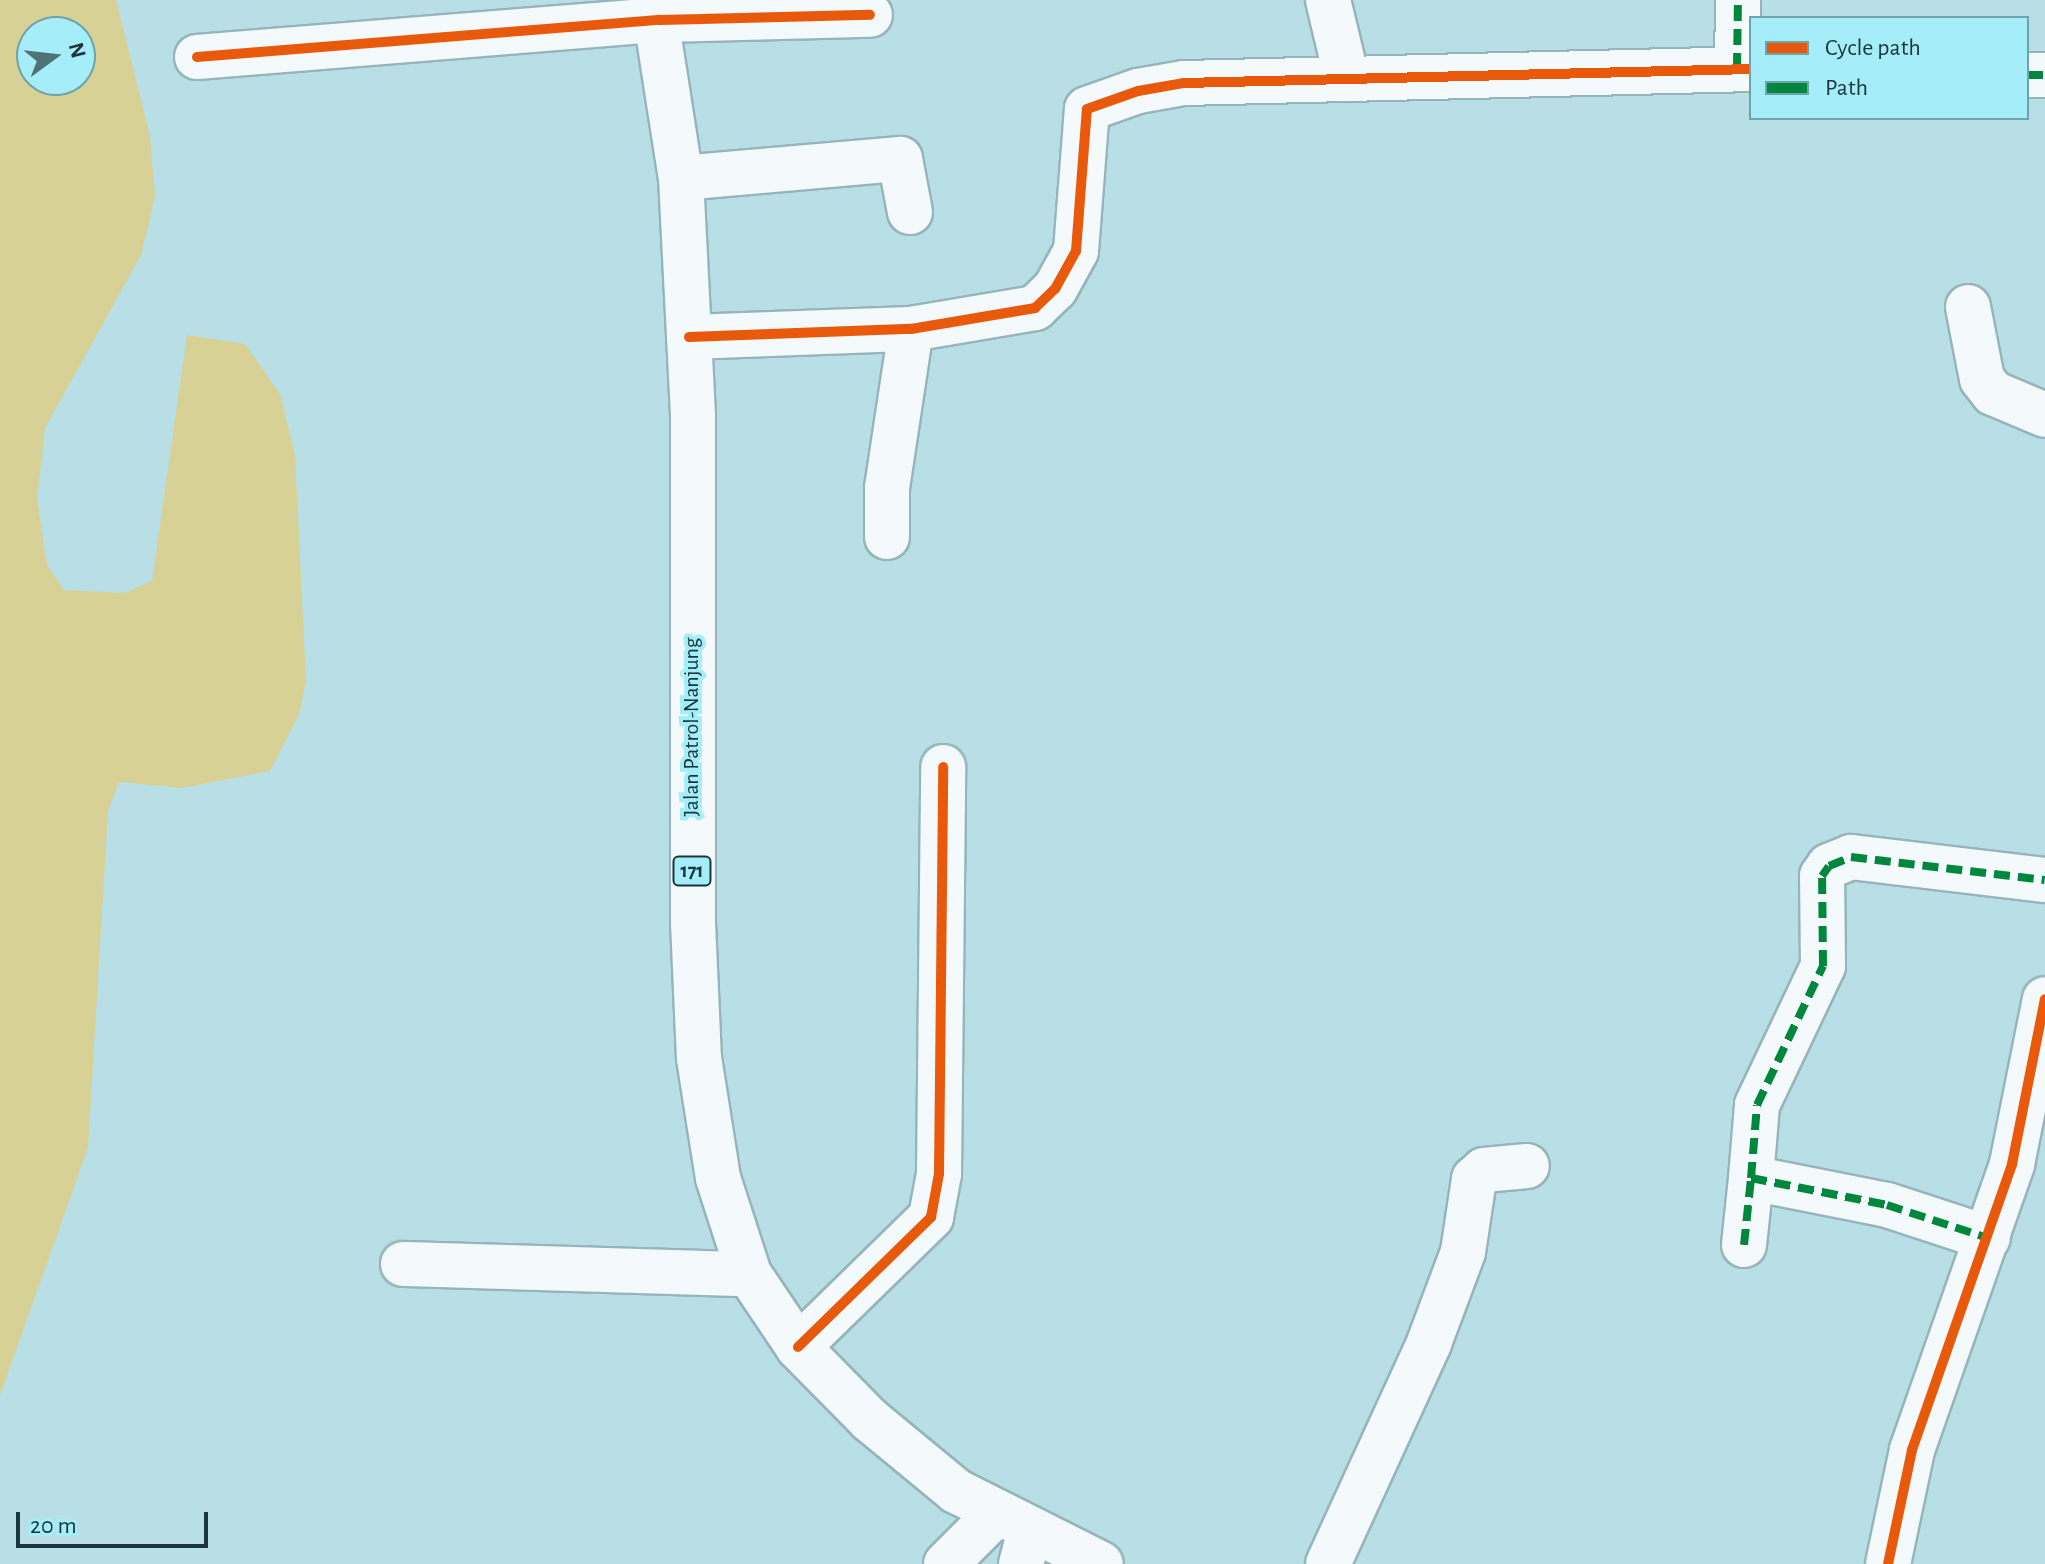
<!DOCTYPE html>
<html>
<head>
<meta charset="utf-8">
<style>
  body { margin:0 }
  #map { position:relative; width:2045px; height:1564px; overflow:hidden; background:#b8dfe5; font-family:"Alegreya Sans",sans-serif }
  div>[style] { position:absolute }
  .green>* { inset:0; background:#d7d195 }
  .roads { filter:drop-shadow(2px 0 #96b5ba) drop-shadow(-2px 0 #96b5ba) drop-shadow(0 2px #96b5ba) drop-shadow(0 -2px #96b5ba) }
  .street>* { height:44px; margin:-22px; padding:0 22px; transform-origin:22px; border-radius:22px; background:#f4fafb }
  .secondary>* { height:44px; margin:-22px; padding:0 22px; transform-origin:22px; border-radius:22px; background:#f4fafb }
  .primary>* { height:44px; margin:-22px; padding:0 22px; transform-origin:22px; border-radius:22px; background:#f4fafb }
  .quiet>* { height:8px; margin-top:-4px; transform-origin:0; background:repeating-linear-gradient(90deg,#00873e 0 16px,transparent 0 24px) }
  .cycleway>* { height:10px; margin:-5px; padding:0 5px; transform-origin:5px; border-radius:5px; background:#e8590c }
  span { translate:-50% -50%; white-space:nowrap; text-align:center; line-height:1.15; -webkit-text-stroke:8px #a5edf8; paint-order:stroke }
  .shield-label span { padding:2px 6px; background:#a5edf8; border:2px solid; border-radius:6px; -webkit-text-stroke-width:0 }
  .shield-label { font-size:20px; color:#18363b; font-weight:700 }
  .street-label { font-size:22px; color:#18363b }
  .legend { position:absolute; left:1749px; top:16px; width:280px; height:104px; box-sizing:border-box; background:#a5edf8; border:2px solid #6da4ac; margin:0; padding:10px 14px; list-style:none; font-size:24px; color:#18363b }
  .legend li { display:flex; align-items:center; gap:16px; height:40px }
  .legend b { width:40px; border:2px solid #6da4ac }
  .north { position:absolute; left:16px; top:16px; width:80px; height:80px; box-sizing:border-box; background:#a5edf8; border:2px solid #6da4ac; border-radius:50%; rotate:75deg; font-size:22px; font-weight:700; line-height:32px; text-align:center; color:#18363b }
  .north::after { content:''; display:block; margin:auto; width:28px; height:36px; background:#507176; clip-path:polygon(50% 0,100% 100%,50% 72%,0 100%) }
  .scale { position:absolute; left:16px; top:1512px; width:192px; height:36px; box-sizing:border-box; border:4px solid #18363b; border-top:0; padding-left:10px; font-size:24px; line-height:28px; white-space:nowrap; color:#18363b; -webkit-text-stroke:6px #a5edf8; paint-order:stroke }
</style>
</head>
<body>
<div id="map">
  <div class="green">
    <i style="clip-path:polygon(evenodd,0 0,116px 0,150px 136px,155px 196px,141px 255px,45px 428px,37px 498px,47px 565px,64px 590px,125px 593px,152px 581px,187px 335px,245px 344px,280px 394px,295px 455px,306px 680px,300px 712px,270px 771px,182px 788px,119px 782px,108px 811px,88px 1148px,0 1395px,0 0,32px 32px,80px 32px,80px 80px,32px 80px,32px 32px)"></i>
  </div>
  <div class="roads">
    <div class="street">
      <i style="left:1328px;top:0;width:81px;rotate:76.5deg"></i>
      <i style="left:197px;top:57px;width:463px;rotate:-4.6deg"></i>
      <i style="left:659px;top:20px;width:211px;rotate:-1.4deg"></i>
      <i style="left:1737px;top:69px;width:69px;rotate:-89.2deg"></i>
      <i style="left:2027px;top:75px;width:18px"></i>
      <i style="left:681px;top:178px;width:220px;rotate:-5deg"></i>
      <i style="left:900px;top:159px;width:54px;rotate:79.3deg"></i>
      <i style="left:1968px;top:307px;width:73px;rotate:79deg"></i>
      <i style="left:1982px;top:379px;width:18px;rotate:52deg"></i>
      <i style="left:1993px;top:393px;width:56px;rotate:22.9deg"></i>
      <i style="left:689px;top:337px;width:222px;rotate:-2.1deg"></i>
      <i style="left:911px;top:329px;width:126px;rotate:-9.6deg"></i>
      <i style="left:1035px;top:308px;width:28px;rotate:-44deg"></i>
      <i style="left:1055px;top:289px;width:43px;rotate:-61.1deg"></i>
      <i style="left:1076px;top:251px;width:142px;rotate:-85.6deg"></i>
      <i style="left:1087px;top:109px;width:54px;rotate:-19.4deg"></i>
      <i style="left:1138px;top:91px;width:47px;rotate:-9.9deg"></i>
      <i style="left:1184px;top:83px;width:567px;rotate:-1.41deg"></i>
      <i style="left:887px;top:537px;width:49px;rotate:-90deg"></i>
      <i style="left:887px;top:488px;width:161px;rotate:-81.4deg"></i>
      <i style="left:1751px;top:1178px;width:73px;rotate:-85.3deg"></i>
      <i style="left:1757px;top:1105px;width:154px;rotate:-64.6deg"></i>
      <i style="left:1823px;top:966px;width:90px;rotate:-90.6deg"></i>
      <i style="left:1822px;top:876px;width:12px;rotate:-55deg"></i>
      <i style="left:1829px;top:866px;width:24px;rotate:-22deg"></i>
      <i style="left:1851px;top:857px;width:195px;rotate:6.8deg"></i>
      <i style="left:1744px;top:1245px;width:67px;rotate:-84deg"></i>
      <i style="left:1751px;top:1178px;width:139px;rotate:11.2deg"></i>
      <i style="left:1887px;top:1205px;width:106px;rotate:18.1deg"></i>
      <i style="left:403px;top:1264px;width:346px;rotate:1.7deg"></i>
      <i style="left:798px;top:1347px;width:186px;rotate:-44.3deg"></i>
      <i style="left:931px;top:1217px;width:44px;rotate:-79.5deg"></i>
      <i style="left:939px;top:1174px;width:407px;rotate:-89.4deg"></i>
      <i style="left:1021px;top:1564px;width:35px;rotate:-75deg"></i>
      <i style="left:1328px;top:1564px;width:243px;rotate:-65.4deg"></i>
      <i style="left:1429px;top:1343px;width:97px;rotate:-69.5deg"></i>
      <i style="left:1463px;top:1252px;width:74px;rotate:-81.4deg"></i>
      <i style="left:1474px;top:1179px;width:13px;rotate:-42deg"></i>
      <i style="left:1484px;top:1170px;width:43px;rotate:-5.3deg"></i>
      <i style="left:1888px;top:1564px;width:116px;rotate:-78.1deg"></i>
      <i style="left:1912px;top:1450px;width:303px;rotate:-70.7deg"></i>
      <i style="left:2012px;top:1164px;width:168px;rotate:-78.7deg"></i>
    </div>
    <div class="secondary">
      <i style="left:946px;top:1564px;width:71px;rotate:-45deg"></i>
    </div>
    <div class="primary">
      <i style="left:653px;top:0;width:180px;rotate:81.1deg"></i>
      <i style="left:681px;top:178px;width:238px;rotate:87.1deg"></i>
      <i style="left:693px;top:416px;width:506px;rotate:90deg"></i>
      <i style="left:693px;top:922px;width:136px;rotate:87.5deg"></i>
      <i style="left:699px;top:1058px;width:121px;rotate:81deg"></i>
      <i style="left:718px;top:1178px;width:101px;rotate:72.1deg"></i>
      <i style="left:749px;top:1274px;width:88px;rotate:56.1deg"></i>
      <i style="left:798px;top:1347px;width:103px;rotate:45.4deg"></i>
      <i style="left:870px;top:1420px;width:112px;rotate:39.5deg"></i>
      <i style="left:956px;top:1491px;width:162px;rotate:26.7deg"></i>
    </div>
  </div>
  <div class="quiet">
    <i style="left:1737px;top:69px;width:69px;rotate:-89.2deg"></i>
    <i style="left:2027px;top:75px;width:18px"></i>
    <i style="left:1751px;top:1178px;width:73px;rotate:-85.3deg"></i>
    <i style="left:1757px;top:1105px;width:154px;rotate:-64.6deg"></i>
    <i style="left:1823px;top:966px;width:90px;rotate:-90.6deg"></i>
    <i style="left:1822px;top:876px;width:12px;rotate:-55deg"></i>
    <i style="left:1829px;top:866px;width:24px;rotate:-22deg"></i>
    <i style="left:1851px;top:857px;width:195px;rotate:6.8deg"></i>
    <i style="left:1744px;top:1245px;width:67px;rotate:-84deg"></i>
    <i style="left:1751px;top:1178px;width:139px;rotate:11.2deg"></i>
    <i style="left:1887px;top:1205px;width:106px;rotate:18.1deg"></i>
  </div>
  <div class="cycleway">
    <i style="left:197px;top:57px;width:463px;rotate:-4.6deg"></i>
    <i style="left:659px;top:20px;width:211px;rotate:-1.4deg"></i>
    <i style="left:689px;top:337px;width:222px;rotate:-2.1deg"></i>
    <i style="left:911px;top:329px;width:126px;rotate:-9.6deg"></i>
    <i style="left:1035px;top:308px;width:28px;rotate:-44deg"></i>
    <i style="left:1055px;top:289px;width:43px;rotate:-61.1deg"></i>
    <i style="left:1076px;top:251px;width:142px;rotate:-85.6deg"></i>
    <i style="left:1087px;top:109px;width:54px;rotate:-19.4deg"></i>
    <i style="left:1138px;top:91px;width:47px;rotate:-9.9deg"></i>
    <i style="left:1184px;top:83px;width:567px;rotate:-1.41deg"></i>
    <i style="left:798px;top:1347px;width:186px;rotate:-44.3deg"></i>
    <i style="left:931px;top:1217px;width:44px;rotate:-79.5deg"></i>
    <i style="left:939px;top:1174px;width:407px;rotate:-89.4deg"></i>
    <i style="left:1888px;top:1564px;width:116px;rotate:-78.1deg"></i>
    <i style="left:1912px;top:1450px;width:303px;rotate:-70.7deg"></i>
    <i style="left:2012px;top:1164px;width:168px;rotate:-78.7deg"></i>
  </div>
  <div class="shield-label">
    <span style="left:692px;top:871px">171</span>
  </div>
  <div class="street-label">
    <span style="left:692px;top:727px;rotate:-90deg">Jalan Patrol-Nanjung</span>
  </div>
  <ul class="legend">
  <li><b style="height:10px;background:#e8590c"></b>Cycle path</li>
  <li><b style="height:10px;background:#00873e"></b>Path</li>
  </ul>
  <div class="north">N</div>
  <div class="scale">20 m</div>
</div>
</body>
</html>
